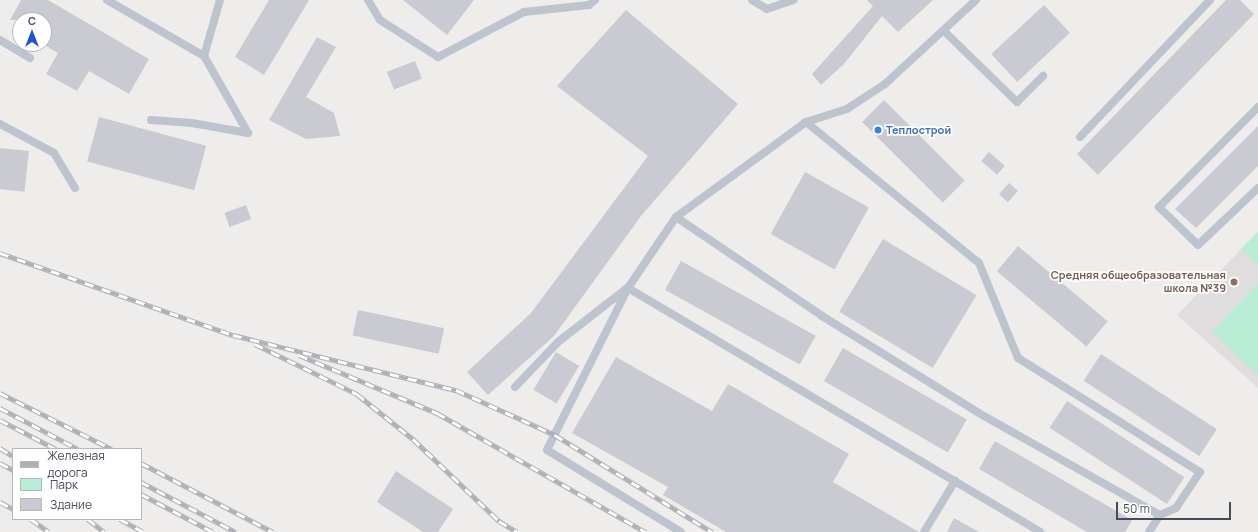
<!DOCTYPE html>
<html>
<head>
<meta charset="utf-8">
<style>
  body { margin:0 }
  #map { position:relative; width:1258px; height:532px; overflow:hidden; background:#efecec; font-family:Manrope,sans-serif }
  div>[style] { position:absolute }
  .education>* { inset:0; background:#e0ddde }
  .green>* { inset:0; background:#baedd5 }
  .building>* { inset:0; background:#c9cad2; transform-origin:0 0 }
  .service>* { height:8px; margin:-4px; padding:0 4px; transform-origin:4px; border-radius:4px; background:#bdc4ce }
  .rail>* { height:4.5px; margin-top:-2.25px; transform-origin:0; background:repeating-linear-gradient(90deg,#fff 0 9px,#aeb0b6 0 18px); box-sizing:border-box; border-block:1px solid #aeb0b6 }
  .dots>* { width:11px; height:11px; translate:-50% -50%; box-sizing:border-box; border:2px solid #fff; border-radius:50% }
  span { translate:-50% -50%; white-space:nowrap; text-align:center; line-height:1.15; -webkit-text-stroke:3.5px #fff; paint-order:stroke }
  .shop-label { font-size:11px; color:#366cbe; font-weight:700 }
  .left { translate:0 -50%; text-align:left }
  .education-label { font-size:11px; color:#785e54; font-weight:700 }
  .right { translate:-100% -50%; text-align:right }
  .legend { position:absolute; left:12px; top:448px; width:130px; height:72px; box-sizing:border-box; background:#fff; border:1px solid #b5b7bd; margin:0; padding:5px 7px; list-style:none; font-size:12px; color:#454c59 }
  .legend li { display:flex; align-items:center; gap:8px; height:20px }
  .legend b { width:20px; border:1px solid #b5b7bd }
  .north { position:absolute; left:12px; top:12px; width:40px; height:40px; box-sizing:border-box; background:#fff; border:1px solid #b5b7bd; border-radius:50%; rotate:0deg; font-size:11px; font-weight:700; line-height:16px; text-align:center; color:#454c59 }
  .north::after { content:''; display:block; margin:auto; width:14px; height:18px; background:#1d53d7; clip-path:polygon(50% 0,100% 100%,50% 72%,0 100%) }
  .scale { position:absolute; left:1116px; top:502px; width:115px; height:18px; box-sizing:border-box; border:2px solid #454c59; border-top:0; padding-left:5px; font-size:12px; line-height:14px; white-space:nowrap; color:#454c59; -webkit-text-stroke:3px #fff; paint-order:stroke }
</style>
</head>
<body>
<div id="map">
  <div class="education">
    <i style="clip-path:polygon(1258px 232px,1258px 388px,1177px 315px)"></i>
  </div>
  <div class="green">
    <i style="clip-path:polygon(1258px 232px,1258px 265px,1241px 249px)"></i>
    <i style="clip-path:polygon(1258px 283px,1258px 375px,1212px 332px)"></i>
  </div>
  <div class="building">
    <i style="clip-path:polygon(21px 0,48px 0,149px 59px,129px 94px,89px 71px,77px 91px,46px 74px,58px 53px,44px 45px,44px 20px,10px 20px)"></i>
    <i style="clip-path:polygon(269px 0,309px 0,264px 75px,235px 57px)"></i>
    <i style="clip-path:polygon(403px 0,474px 0,447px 35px)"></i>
    <i style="clip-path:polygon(867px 0,933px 0,898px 32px,882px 16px,844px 64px,821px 85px,812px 74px,873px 6px)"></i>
    <i style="clip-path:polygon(1226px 0,1240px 0,1254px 14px,1098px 175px,1077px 154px)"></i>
    <i style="left:1044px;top:5px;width:38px;height:72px;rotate:47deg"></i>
    <i style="clip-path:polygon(626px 10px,738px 104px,641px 216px,554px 336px,488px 395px,467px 372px,531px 313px,648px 156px,557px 86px)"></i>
    <i style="clip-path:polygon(317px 37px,336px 47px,306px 97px,334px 113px,340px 136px,306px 139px,269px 120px)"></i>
    <i style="left:415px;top:61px;width:19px;height:30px;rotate:69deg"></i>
    <i style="left:884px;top:100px;width:114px;height:31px;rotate:45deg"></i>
    <i style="left:99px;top:117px;width:111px;height:46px;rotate:15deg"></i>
    <i style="clip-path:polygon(1258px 126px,1258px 166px,1196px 228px,1175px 209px)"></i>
    <i style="left:0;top:148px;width:29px;height:41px;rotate:6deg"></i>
    <i style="left:989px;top:152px;width:21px;height:12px;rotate:41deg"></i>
    <i style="left:805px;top:172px;width:73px;height:71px;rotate:29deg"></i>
    <i style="left:1009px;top:183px;width:12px;height:15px;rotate:42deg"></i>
    <i style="left:246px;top:205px;width:15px;height:23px;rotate:70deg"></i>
    <i style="left:883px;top:239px;width:109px;height:85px;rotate:31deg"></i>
    <i style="left:1018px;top:246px;width:117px;height:33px;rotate:40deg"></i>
    <i style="left:681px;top:261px;width:154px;height:33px;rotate:29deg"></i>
    <i style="left:358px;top:310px;width:88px;height:26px;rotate:12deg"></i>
    <i style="left:843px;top:348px;width:143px;height:38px;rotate:30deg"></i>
    <i style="left:556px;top:352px;width:27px;height:44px;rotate:31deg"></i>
    <i style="left:1101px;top:354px;width:138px;height:32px;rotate:33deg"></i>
    <i style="clip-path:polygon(616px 357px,712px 411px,728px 384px,849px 454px,833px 482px,919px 532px,726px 532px,663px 495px,668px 487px,572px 433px)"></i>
    <i style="left:1067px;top:401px;width:140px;height:32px;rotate:33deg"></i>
    <i style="clip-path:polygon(995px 441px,1132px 520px,1125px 532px,1087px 532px,979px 469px)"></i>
    <i style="clip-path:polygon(396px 471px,453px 509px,438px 532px,423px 532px,377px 502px)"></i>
    <i style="clip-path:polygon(954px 518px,979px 532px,947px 532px)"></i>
  </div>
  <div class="service">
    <i style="left:107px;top:0;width:112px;rotate:30deg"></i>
    <i style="left:368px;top:0;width:23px;rotate:59deg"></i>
    <i style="left:380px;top:20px;width:69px;rotate:32.5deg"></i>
    <i style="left:438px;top:57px;width:97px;rotate:-27.6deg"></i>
    <i style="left:524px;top:12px;width:65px;rotate:-6.1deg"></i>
    <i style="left:589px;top:5px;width:8px;rotate:-40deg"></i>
    <i style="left:752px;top:0;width:17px;rotate:31deg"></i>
    <i style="left:767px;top:9px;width:28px;rotate:-19deg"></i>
    <i style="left:976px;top:0;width:124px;rotate:137.3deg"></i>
    <i style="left:885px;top:84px;width:45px;rotate:146.7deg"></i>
    <i style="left:847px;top:109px;width:43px;rotate:162.4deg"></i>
    <i style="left:806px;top:122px;width:161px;rotate:143.8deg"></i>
    <i style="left:676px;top:217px;width:86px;rotate:124.1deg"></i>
    <i style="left:628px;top:288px;width:479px;rotate:30.6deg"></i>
    <i style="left:944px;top:31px;width:102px;rotate:44.2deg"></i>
    <i style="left:1017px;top:102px;width:37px;rotate:-45deg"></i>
    <i style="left:0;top:40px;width:35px;rotate:31deg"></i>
    <i style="left:1258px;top:107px;width:141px;rotate:134.7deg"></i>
    <i style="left:1159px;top:207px;width:54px;rotate:44.3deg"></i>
    <i style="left:1198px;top:245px;width:83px;rotate:-43.5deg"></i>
    <i style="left:151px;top:120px;width:41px;rotate:4.2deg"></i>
    <i style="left:192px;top:123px;width:57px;rotate:10.1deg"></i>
    <i style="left:248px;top:133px;width:89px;rotate:-119.7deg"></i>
    <i style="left:204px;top:56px;width:58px;rotate:-74.1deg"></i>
    <i style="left:806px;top:122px;width:223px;rotate:39.2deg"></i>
    <i style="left:979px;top:263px;width:103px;rotate:67.7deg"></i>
    <i style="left:1018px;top:358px;width:215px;rotate:32.1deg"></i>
    <i style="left:1200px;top:472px;width:43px;rotate:123.7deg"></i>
    <i style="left:1176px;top:508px;width:17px;rotate:156deg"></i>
    <i style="left:1160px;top:515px;width:20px;rotate:123deg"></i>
    <i style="left:0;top:124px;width:61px;rotate:28.2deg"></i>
    <i style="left:54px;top:153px;width:41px;rotate:59deg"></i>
    <i style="left:1080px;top:137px;width:189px;rotate:-46.5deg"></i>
    <i style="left:676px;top:217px;width:176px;rotate:34.1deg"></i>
    <i style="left:822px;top:316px;width:190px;rotate:31.7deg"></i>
    <i style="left:984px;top:416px;width:202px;rotate:29.4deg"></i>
    <i style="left:628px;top:288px;width:181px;rotate:116.6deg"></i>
    <i style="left:547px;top:450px;width:157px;rotate:31.5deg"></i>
    <i style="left:515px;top:387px;width:62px;rotate:-46.3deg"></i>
    <i style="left:558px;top:342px;width:88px;rotate:-38deg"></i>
    <i style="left:924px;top:532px;width:60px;rotate:-58.7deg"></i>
  </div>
  <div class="rail">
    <i style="left:0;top:253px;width:247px;rotate:19.4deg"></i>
    <i style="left:233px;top:335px;width:230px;rotate:13.9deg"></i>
    <i style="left:456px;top:390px;width:109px;rotate:24.4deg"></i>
    <i style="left:555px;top:435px;width:185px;rotate:31.7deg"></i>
    <i style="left:255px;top:344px;width:114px;rotate:26.1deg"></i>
    <i style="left:357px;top:394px;width:72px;rotate:38.8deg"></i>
    <i style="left:413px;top:439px;width:119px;rotate:43.6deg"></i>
    <i style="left:499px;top:521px;width:21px;rotate:31deg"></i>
    <i style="left:299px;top:355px;width:150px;rotate:22.8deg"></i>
    <i style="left:437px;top:413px;width:241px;rotate:29.7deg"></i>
    <i style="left:0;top:393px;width:125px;rotate:26.6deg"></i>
    <i style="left:0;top:408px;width:88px;rotate:27.7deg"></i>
    <i style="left:0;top:420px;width:63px;rotate:27.4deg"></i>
    <i style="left:0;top:448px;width:15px;rotate:32deg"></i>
    <i style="left:0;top:463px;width:15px;rotate:28deg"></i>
    <i style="left:141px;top:463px;width:149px;rotate:27.6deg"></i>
    <i style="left:141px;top:482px;width:107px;rotate:27.8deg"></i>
    <i style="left:141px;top:494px;width:81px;rotate:27.8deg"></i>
    <i style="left:0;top:502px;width:15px;rotate:28deg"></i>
    <i style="left:31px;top:519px;width:22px;rotate:36deg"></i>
    <i style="left:88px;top:519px;width:21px;rotate:39deg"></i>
    <i style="left:120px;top:519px;width:26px;rotate:29deg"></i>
  </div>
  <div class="dots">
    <i style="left:878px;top:130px;background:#3f7fe0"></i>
    <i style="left:1234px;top:282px;background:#8d6e63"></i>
  </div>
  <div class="shop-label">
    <span class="left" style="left:886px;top:130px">Теплострой</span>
  </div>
  <div class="education-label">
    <span class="right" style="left:1226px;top:282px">Средняя общеобразовательная<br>школа №39</span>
  </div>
  <ul class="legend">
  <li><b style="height:5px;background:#aeb0b6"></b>Железная дорога</li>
  <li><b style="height:11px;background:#baedd5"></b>Парк</li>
  <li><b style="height:11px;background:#c9cad2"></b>Здание</li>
  </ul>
  <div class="north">С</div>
  <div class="scale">50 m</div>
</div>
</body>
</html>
